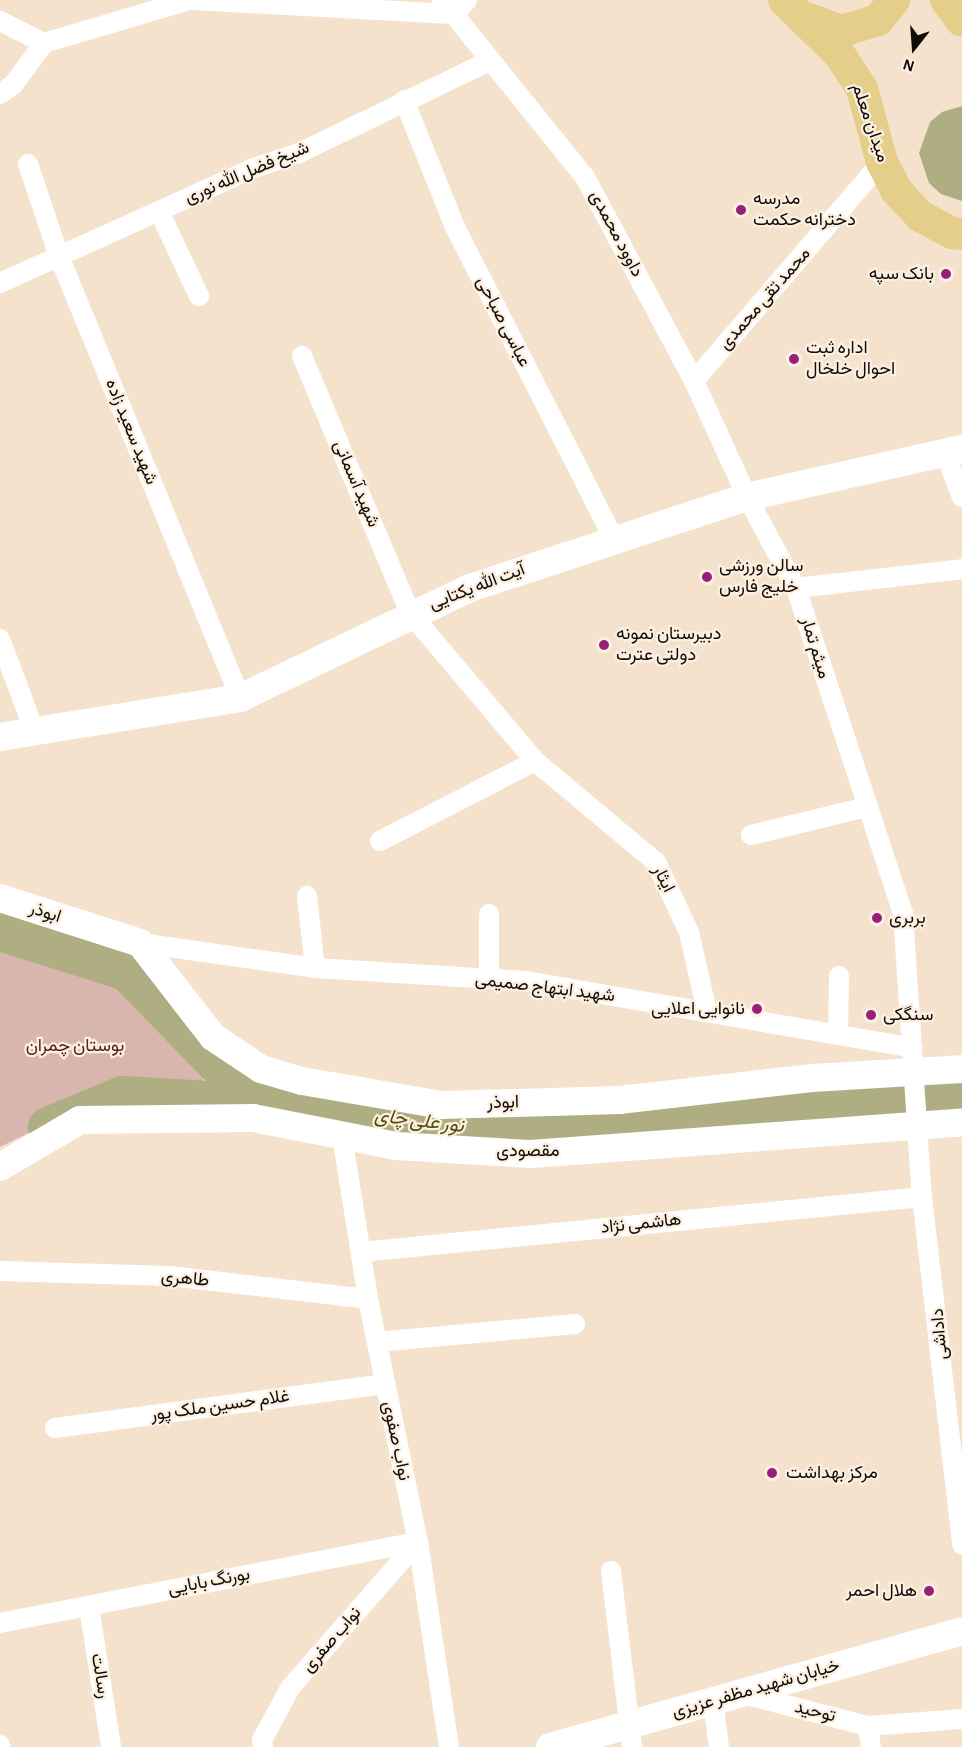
<!DOCTYPE html>
<html>
<head>
<meta charset="utf-8">
<style>
  body { margin:0 }
  #map { position:relative; width:962px; height:1747px; overflow:hidden; background:#f5e2cc; font-family:"Alegreya Sans",Vazirmatn,sans-serif }
  div>[style] { position:absolute }
  .green>* { inset:0; background:#d8b6ad }
  .water>* { inset:0; background:#aeae82 }
  .river>* { height:40px; margin:-20px; padding:0 20px; transform-origin:20px; border-radius:20px; background:#aeae82 }
  .street>* { height:20px; margin:-10px; padding:0 10px; transform-origin:10px; border-radius:10px; background:#fff }
  .secondary>* { height:28px; margin:-14px; padding:0 14px; transform-origin:14px; border-radius:14px; background:#fff }
  .primary>* { height:32px; margin:-16px; padding:0 16px; transform-origin:16px; border-radius:16px; background:#e5cd8a }
  .dots>* { width:16px; height:16px; translate:-50% -50%; box-sizing:border-box; border:3px solid #fcf0e3; border-radius:50% }
  span { translate:-50% -50%; white-space:nowrap; text-align:center; line-height:1.15; -webkit-text-stroke:4.5px #fcf0e3; paint-order:stroke }
  .street-label { font-size:18px; color:#110b05 }
  .poi-label { font-size:18px; color:#110b05 }
  .left { translate:0 -50%; text-align:left }
  .right { translate:-100% -50%; text-align:right }
  .park-label { font-size:18px; color:#5a2012 }
  .water-label { font-size:20px; color:#524f00; font-style:italic }
  .north { position:absolute; left:884px; top:18px; width:60px; height:60px; -webkit-text-stroke:4px #fcf0e3; paint-order:stroke; rotate:197deg; font-size:16px; font-weight:700; line-height:24px; text-align:center; color:#110b05 }
  .north::after { content:''; display:block; margin:auto; width:21px; height:27px; background:#110b05; clip-path:polygon(50% 0,100% 100%,50% 72%,0 100%) }
</style>
</head>
<body>
<div id="map">
  <div class="green">
    <i style="clip-path:polygon(0 944px,108px 974px,207px 1074px,190px 1097px,125px 1117px,51px 1122px,0 1147px)"></i>
  </div>
  <div class="water">
    <i style="clip-path:polygon(962px 106px,962px 201px,941px 194px,929px 183px,919px 153px,930px 122px,942px 112px)"></i>
  </div>
  <div class="river">
    <i style="left:0;top:931px;width:133px;rotate:17.5deg"></i>
    <i style="left:127px;top:971px;width:142px;rotate:45.9deg"></i>
    <i style="left:226px;top:1073px;width:70px;rotate:27.3deg"></i>
    <i style="left:288px;top:1105px;width:246px;rotate:7deg"></i>
    <i style="left:532px;top:1135px;width:268px;rotate:-6.4deg"></i>
    <i style="left:798px;top:1105px;width:95px;rotate:-2.4deg"></i>
    <i style="left:931px;top:1099px;width:31px;rotate:-2deg"></i>
    <i style="left:48px;top:1127px;width:80px;rotate:-22.7deg"></i>
    <i style="left:122px;top:1096px;width:159px;rotate:3.2deg"></i>
  </div>
  <div class="street">
    <i style="left:193px;top:0;width:262px;rotate:3.1deg"></i>
    <i style="left:442px;top:0;width:228px;rotate:51.1deg"></i>
    <i style="left:585px;top:177px;width:231px;rotate:61.9deg"></i>
    <i style="left:694px;top:381px;width:128px;rotate:65.4deg"></i>
    <i style="left:747px;top:497px;width:103px;rotate:61.7deg"></i>
    <i style="left:796px;top:588px;width:343px;rotate:71.8deg"></i>
    <i style="left:903px;top:914px;width:284px;rotate:86.2deg"></i>
    <i style="left:922px;top:1197px;width:350px;rotate:83.4deg"></i>
    <i style="left:455px;top:14px;width:18px;rotate:-49deg"></i>
    <i style="left:0;top:21px;width:49px;rotate:26.6deg"></i>
    <i style="left:0;top:94px;width:16px;rotate:-35deg"></i>
    <i style="left:13px;top:85px;width:52px;rotate:-53.6deg"></i>
    <i style="left:44px;top:43px;width:151px;rotate:-16.5deg"></i>
    <i style="left:404px;top:100px;width:137px;rotate:68.1deg"></i>
    <i style="left:455px;top:227px;width:350px;rotate:63deg"></i>
    <i style="left:28px;top:164px;width:97px;rotate:71.4deg"></i>
    <i style="left:59px;top:256px;width:478px;rotate:67.7deg"></i>
    <i style="left:159px;top:211px;width:94px;rotate:64.8deg"></i>
    <i style="left:0;top:283px;width:276px;rotate:-24.4deg"></i>
    <i style="left:251px;top:169px;width:51px;rotate:-18.4deg"></i>
    <i style="left:299px;top:153px;width:213px;rotate:-25.8deg"></i>
    <i style="left:302px;top:356px;width:279px;rotate:67.2deg"></i>
    <i style="left:410px;top:613px;width:194px;rotate:49.8deg"></i>
    <i style="left:535px;top:761px;width:158px;rotate:39.9deg"></i>
    <i style="left:656px;top:862px;width:77px;rotate:64.8deg"></i>
    <i style="left:689px;top:932px;width:82px;rotate:77.3deg"></i>
    <i style="left:694px;top:381px;width:289px;rotate:-49.4deg"></i>
    <i style="left:945px;top:453px;width:47px;rotate:68.9deg"></i>
    <i style="left:796px;top:588px;width:167px;rotate:-6.5deg"></i>
    <i style="left:0;top:639px;width:97px;rotate:69.5deg"></i>
    <i style="left:751px;top:835px;width:119px;rotate:-13.6deg"></i>
    <i style="left:380px;top:841px;width:174px;rotate:-27.3deg"></i>
    <i style="left:307px;top:896px;width:72px;rotate:83.7deg"></i>
    <i style="left:489px;top:914px;width:65px;rotate:90deg"></i>
    <i style="left:140px;top:943px;width:177px;rotate:8.1deg"></i>
    <i style="left:315px;top:968px;width:211px;rotate:3.5deg"></i>
    <i style="left:526px;top:981px;width:392px;rotate:9.8deg"></i>
    <i style="left:838px;top:1035px;width:59px;rotate:-89deg"></i>
    <i style="left:342px;top:1136px;width:165px;rotate:80.9deg"></i>
    <i style="left:368px;top:1299px;width:248px;rotate:78.4deg"></i>
    <i style="left:418px;top:1542px;width:207px;rotate:81.4deg"></i>
    <i style="left:361px;top:1252px;width:564px;rotate:-5.6deg"></i>
    <i style="left:0;top:1271px;width:170px;rotate:1.7deg"></i>
    <i style="left:170px;top:1276px;width:199px;rotate:6.6deg"></i>
    <i style="left:377px;top:1342px;width:199px;rotate:-5.2deg"></i>
    <i style="left:55px;top:1428px;width:332px;rotate:-7.6deg"></i>
    <i style="left:611px;top:1571px;width:177px;rotate:83.2deg"></i>
    <i style="left:89px;top:1606px;width:143px;rotate:81.1deg"></i>
    <i style="left:0;top:1623px;width:426px;rotate:-11deg"></i>
    <i style="left:743px;top:1694px;width:129px;rotate:14.4deg"></i>
    <i style="left:868px;top:1726px;width:21px;rotate:82deg"></i>
    <i style="left:713px;top:1701px;width:46px;rotate:82.6deg"></i>
    <i style="left:868px;top:1726px;width:94px;rotate:-4.3deg"></i>
    <i style="left:0;top:1745px;width:2px;rotate:90deg"></i>
    <i style="left:263px;top:1747px;width:7px;rotate:-98deg"></i>
    <i style="left:262px;top:1740px;width:59px;rotate:-61.7deg"></i>
    <i style="left:290px;top:1688px;width:194px;rotate:-48.8deg"></i>
  </div>
  <div class="secondary">
    <i style="left:0;top:737px;width:243px;rotate:-9.2deg"></i>
    <i style="left:240px;top:698px;width:255px;rotate:-25.6deg"></i>
    <i style="left:470px;top:588px;width:292px;rotate:-18.2deg"></i>
    <i style="left:747px;top:497px;width:220px;rotate:-12.6deg"></i>
    <i style="left:0;top:898px;width:147px;rotate:17.8deg"></i>
    <i style="left:140px;top:943px;width:119px;rotate:52.2deg"></i>
    <i style="left:213px;top:1037px;width:58px;rotate:33.7deg"></i>
    <i style="left:261px;top:1069px;width:43px;rotate:16.3deg"></i>
    <i style="left:302px;top:1081px;width:142px;rotate:9.7deg"></i>
    <i style="left:442px;top:1105px;width:177px;rotate:-1.6deg"></i>
    <i style="left:619px;top:1100px;width:194px;rotate:-6.5deg"></i>
    <i style="left:812px;top:1078px;width:150px;rotate:-3.4deg"></i>
    <i style="left:0;top:1167px;width:93px;rotate:-30.4deg"></i>
    <i style="left:80px;top:1120px;width:173px;rotate:-0.7deg"></i>
    <i style="left:253px;top:1118px;width:146px;rotate:11.1deg"></i>
    <i style="left:396px;top:1146px;width:135px;rotate:3.4deg"></i>
    <i style="left:531px;top:1154px;width:432px;rotate:-4.2deg"></i>
    <i style="left:550px;top:1747px;width:428px;rotate:-15.7deg"></i>
  </div>
  <div class="primary">
    <i style="left:784px;top:0;width:78px;rotate:44.5deg"></i>
    <i style="left:840px;top:55px;width:40px;rotate:57.1deg"></i>
    <i style="left:862px;top:89px;width:76px;rotate:74.7deg"></i>
    <i style="left:882px;top:162px;width:31px;rotate:63deg"></i>
    <i style="left:896px;top:190px;width:35px;rotate:47deg"></i>
    <i style="left:920px;top:216px;width:36px;rotate:28deg"></i>
    <i style="left:952px;top:233px;width:10px;rotate:6deg"></i>
    <i style="left:946px;top:0;width:26px;rotate:53deg"></i>
    <i style="left:806px;top:18px;width:38px;rotate:20deg"></i>
    <i style="left:842px;top:31px;width:38px;rotate:-17deg"></i>
    <i style="left:878px;top:20px;width:26px;rotate:-51deg"></i>
  </div>
  <div class="dots">
    <i style="left:741px;top:210px;background:#981f7a"></i>
    <i style="left:946px;top:274px;background:#981f7a"></i>
    <i style="left:794px;top:359px;background:#981f7a"></i>
    <i style="left:707px;top:577px;background:#981f7a"></i>
    <i style="left:604px;top:645px;background:#981f7a"></i>
    <i style="left:877px;top:918px;background:#981f7a"></i>
    <i style="left:757px;top:1009px;background:#981f7a"></i>
    <i style="left:871px;top:1015px;background:#981f7a"></i>
    <i style="left:772px;top:1473px;background:#981f7a"></i>
    <i style="left:929px;top:1591px;background:#981f7a"></i>
  </div>
  <div class="street-label">
    <span style="left:870px;top:123px;rotate:71deg">میدان معلم</span>
    <span style="left:247px;top:173px;rotate:-23deg">شیخ فضل الله نوری</span>
    <span style="left:616px;top:234px;rotate:62deg">داوود محمدی</span>
    <span style="left:765px;top:299px;rotate:-49deg">محمد تقی محمدی</span>
    <span style="left:503px;top:322px;rotate:63deg">عباسی صباحی</span>
    <span style="left:131px;top:432px;rotate:68deg">شهید سعید زاده</span>
    <span style="left:356px;top:484px;rotate:67deg">شهید آسمانی</span>
    <span style="left:477px;top:587px;rotate:-21deg">آیت الله یکتایی</span>
    <span style="left:815px;top:648px;rotate:73deg">میثم تمار</span>
    <span style="left:663px;top:879px;rotate:63deg">ایثار</span>
    <span style="left:45px;top:913px;rotate:18deg">ابوذر</span>
    <span style="left:545px;top:988px;rotate:7deg">شهید ابتهاج صمیمی</span>
    <span style="left:503px;top:1103px;rotate:-2deg">ابوذر</span>
    <span style="left:528px;top:1151px">مقصودی</span>
    <span style="left:641px;top:1224px;rotate:-6deg">هاشمی نژاد</span>
    <span style="left:185px;top:1279px;rotate:5deg">طاهری</span>
    <span style="left:940px;top:1334px;rotate:-95deg">داداشی</span>
    <span style="left:220px;top:1406px;rotate:-8deg">غلام حسین ملک پور</span>
    <span style="left:396px;top:1441px;rotate:78deg">نواب صفوی</span>
    <span style="left:209px;top:1582px;rotate:-11deg">بورنگ بابایی</span>
    <span style="left:332px;top:1640px;rotate:-49deg">نواب صفری</span>
    <span style="left:100px;top:1676px;rotate:81deg">رسالت</span>
    <span style="left:756px;top:1689px;rotate:-16deg">خیابان شهید مظفر عزیزی</span>
    <span style="left:815px;top:1712px;rotate:14deg">توحید</span>
  </div>
  <div class="poi-label">
    <span class="left" style="left:753px;top:210px">مدرسه<br>دخترانه حکمت</span>
    <span class="right" style="left:934px;top:274px">بانک سپه</span>
    <span class="left" style="left:806px;top:359px">اداره ثبت<br>احوال خلخال</span>
    <span class="left" style="left:719px;top:577px">سالن ورزشی<br>خلیج فارس</span>
    <span class="left" style="left:616px;top:645px">دبیرستان نمونه<br>دولتی عترت</span>
    <span class="left" style="left:889px;top:918px">بربری</span>
    <span class="right" style="left:745px;top:1009px">نانوایی اعلایی</span>
    <span class="left" style="left:883px;top:1015px">سنگکی</span>
    <span class="left" style="left:786px;top:1473px">مرکز بهداشت</span>
    <span class="right" style="left:917px;top:1591px">هلال احمر</span>
  </div>
  <div class="park-label">
    <span style="left:75px;top:1046px">بوستان چمران</span>
  </div>
  <div class="water-label">
    <span style="left:419px;top:1121px;rotate:7deg">نور علی چای</span>
  </div>
  <div class="north">N</div>
</div>
</body>
</html>
